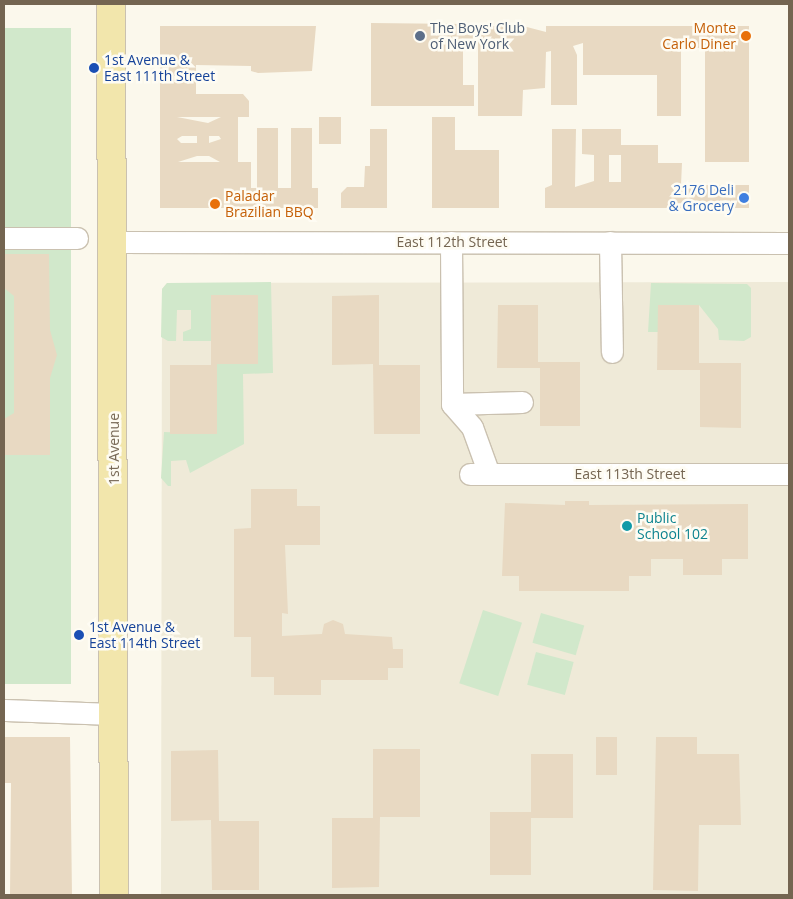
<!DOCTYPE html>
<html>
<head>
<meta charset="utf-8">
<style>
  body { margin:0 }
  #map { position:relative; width:793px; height:899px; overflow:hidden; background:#fbf8ec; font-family:"Open Sans",sans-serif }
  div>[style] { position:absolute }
  .residential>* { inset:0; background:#efead8 }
  .green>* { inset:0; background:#d1e8cb; transform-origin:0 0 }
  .building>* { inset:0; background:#e8d9c2; transform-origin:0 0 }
  .roads { filter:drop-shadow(1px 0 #cac1b0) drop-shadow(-1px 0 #cac1b0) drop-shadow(0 1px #cac1b0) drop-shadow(0 -1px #cac1b0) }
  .minor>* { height:21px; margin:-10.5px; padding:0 10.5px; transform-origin:10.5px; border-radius:10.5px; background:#fff }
  .major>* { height:28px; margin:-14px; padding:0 14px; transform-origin:14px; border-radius:14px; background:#f2e6ac }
  .dots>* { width:14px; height:14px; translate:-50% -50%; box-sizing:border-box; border:2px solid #fefcf3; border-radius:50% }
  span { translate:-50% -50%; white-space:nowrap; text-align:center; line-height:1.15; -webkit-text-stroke:5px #fefcf3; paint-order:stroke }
  .service-label { font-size:14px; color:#4e5e75 }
  .left { translate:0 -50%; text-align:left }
  .food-label { font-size:14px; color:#c56008 }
  .right { translate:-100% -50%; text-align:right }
  .transit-label { font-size:14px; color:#164399 }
  .shop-label { font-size:14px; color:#366cbe }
  .street-label { font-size:14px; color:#746551 }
  .culture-label { font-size:14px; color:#0d838f }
  .frame { position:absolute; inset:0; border:5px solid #746551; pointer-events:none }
</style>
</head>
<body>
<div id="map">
  <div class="residential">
    <i style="clip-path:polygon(789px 282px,789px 895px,161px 895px,162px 289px,167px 283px)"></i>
  </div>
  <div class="green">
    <i style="left:4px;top:28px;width:67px;height:656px"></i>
    <i style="clip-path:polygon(271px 282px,273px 373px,243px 374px,244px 444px,190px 473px,186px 460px,171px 461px,171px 486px,168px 486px,161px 478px,164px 432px,217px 434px,217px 364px,211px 295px,211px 341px,183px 341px,183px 332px,191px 329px,191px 310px,177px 310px,176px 341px,168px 341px,161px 337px,162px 289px,167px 283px)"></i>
    <i style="clip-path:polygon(651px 283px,747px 284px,751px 288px,751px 337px,744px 341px,719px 340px,718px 329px,699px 305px,658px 305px,658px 332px,648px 332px)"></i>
    <i style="left:483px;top:610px;width:41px;height:77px;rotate:18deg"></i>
    <i style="left:541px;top:613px;width:45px;height:31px;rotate:16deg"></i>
    <i style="left:536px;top:652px;width:39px;height:34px;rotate:15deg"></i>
  </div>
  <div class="building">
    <i style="clip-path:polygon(371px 23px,463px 24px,463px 35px,474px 34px,474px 51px,463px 51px,463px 85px,474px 85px,474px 106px,371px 106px)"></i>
    <i style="clip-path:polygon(evenodd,160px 26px,316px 26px,312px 71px,258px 73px,251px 71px,251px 66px,196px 65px,196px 94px,243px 94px,249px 101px,249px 117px,238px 117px,238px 162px,251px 162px,251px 188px,257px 188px,257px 128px,278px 128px,278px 188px,291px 188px,291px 128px,312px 128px,312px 188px,318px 188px,318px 208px,160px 208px,160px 26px,177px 117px,221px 117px,208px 123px,177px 117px,160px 26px,182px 136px,197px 136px,197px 143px,181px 143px,177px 139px,182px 136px,160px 26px,209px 136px,219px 136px,221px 139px,209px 143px,209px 136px,160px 26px,197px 156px,209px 156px,220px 162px,178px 162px,197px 156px)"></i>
    <i style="clip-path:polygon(478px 26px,523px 26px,546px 32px,546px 26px,749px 26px,749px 162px,705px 162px,705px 48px,681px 48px,681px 116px,657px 116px,657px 75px,583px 75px,583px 43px,573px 46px,577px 55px,577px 105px,551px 105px,551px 51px,546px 52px,545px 88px,523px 90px,522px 116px,478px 116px)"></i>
    <i style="left:319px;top:117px;width:22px;height:27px"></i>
    <i style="clip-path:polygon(432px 117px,455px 117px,455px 150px,499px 150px,499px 208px,432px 208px)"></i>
    <i style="clip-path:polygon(370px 129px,387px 129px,387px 208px,341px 208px,341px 193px,347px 187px,364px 187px,365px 166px,370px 166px)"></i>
    <i style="clip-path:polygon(evenodd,552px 129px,576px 129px,575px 187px,594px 181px,594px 155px,582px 154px,582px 129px,621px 129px,621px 145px,658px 145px,658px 163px,682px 163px,681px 185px,749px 185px,749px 208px,545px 208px,545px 188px,552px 185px,552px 129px,609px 155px,621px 155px,621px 182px,609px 182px,609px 155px)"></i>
    <i style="clip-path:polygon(4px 254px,49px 254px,50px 330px,57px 355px,50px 378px,50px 455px,4px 455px,4px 419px,14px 413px,14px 296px,4px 288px)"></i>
    <i style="clip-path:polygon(211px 295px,258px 295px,258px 364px,217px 364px,217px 434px,170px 434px,170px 365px,211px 365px)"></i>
    <i style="clip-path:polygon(379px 295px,379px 365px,420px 365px,420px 434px,374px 434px,373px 364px,332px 365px,332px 296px)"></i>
    <i style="clip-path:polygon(498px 305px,538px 305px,538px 362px,580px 362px,580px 426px,540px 426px,540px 368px,497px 368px)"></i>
    <i style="clip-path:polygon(658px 305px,699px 305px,699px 363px,741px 363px,741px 428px,700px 427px,700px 370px,657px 370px)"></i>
    <i style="clip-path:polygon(251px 489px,297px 489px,297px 506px,320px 506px,320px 545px,285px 545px,288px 614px,282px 613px,282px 636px,322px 634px,324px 624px,333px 620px,343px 624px,345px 634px,392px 637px,393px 649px,403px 649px,403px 668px,388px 668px,388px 680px,321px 680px,321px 695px,274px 695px,274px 677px,251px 677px,251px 637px,234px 637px,234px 529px,251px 528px)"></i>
    <i style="clip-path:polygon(565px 501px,589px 501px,589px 505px,748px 504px,748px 559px,722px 559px,722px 575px,683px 575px,683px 559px,651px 559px,651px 576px,629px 576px,629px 591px,519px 591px,519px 576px,502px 576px,505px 503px,565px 505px)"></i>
    <i style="clip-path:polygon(4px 737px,70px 737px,72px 895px,10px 895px,11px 783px,4px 783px)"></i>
    <i style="left:596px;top:737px;width:21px;height:38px"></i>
    <i style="clip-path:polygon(656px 737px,697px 737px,697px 754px,739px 754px,741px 825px,699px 825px,698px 891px,653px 890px)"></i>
    <i style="clip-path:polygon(373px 749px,420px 749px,420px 817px,380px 817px,379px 887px,332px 888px,332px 818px,373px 818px)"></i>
    <i style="clip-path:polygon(218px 750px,219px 821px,259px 821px,259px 890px,212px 890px,211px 820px,171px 821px,171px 751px)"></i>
    <i style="clip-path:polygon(531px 754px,573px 754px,573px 818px,531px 818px,531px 875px,490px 875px,490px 812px,531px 812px)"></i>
  </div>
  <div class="roads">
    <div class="minor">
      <i style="left:4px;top:238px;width:73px"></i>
      <i style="left:114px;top:242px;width:675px;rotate:0.08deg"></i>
      <i style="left:451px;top:242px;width:162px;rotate:89.6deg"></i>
      <i style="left:452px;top:404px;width:30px;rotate:49deg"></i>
      <i style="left:472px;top:427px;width:50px;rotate:70.1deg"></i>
      <i style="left:610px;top:242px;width:110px;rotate:89deg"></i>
      <i style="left:452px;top:404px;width:70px;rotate:-1.6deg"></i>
      <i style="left:470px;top:474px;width:319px"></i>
      <i style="left:4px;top:710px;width:111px;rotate:2.1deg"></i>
    </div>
    <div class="major">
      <i style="left:111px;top:4px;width:891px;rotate:89.81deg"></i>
    </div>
  </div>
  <div class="dots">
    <i style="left:420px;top:36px;background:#5c6f8a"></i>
    <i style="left:746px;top:36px;background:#e8710a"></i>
    <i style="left:94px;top:68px;background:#1a4fb4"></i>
    <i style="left:744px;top:198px;background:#3f7fe0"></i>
    <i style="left:215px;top:204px;background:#e8710a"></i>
    <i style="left:627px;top:526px;background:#0f9aa8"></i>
    <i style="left:79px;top:635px;background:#1a4fb4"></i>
  </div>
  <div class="service-label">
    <span class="left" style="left:430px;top:36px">The Boys' Club<br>of New York</span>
  </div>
  <div class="food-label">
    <span class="right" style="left:736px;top:36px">Monte<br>Carlo Diner</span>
    <span class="left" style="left:225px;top:204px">Paladar<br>Brazilian BBQ</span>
  </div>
  <div class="transit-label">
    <span class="left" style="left:104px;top:68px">1st Avenue &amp;<br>East 111th Street</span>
    <span class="left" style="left:89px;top:635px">1st Avenue &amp;<br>East 114th Street</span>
  </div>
  <div class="shop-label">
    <span class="right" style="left:734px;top:198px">2176 Deli<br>&amp; Grocery</span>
  </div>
  <div class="street-label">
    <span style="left:452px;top:242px">East 112th Street</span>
    <span style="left:114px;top:449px;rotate:-90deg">1st Avenue</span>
    <span style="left:630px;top:474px">East 113th Street</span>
  </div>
  <div class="culture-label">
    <span class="left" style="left:637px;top:526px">Public<br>School 102</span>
  </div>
  <div class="frame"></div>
</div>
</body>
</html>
